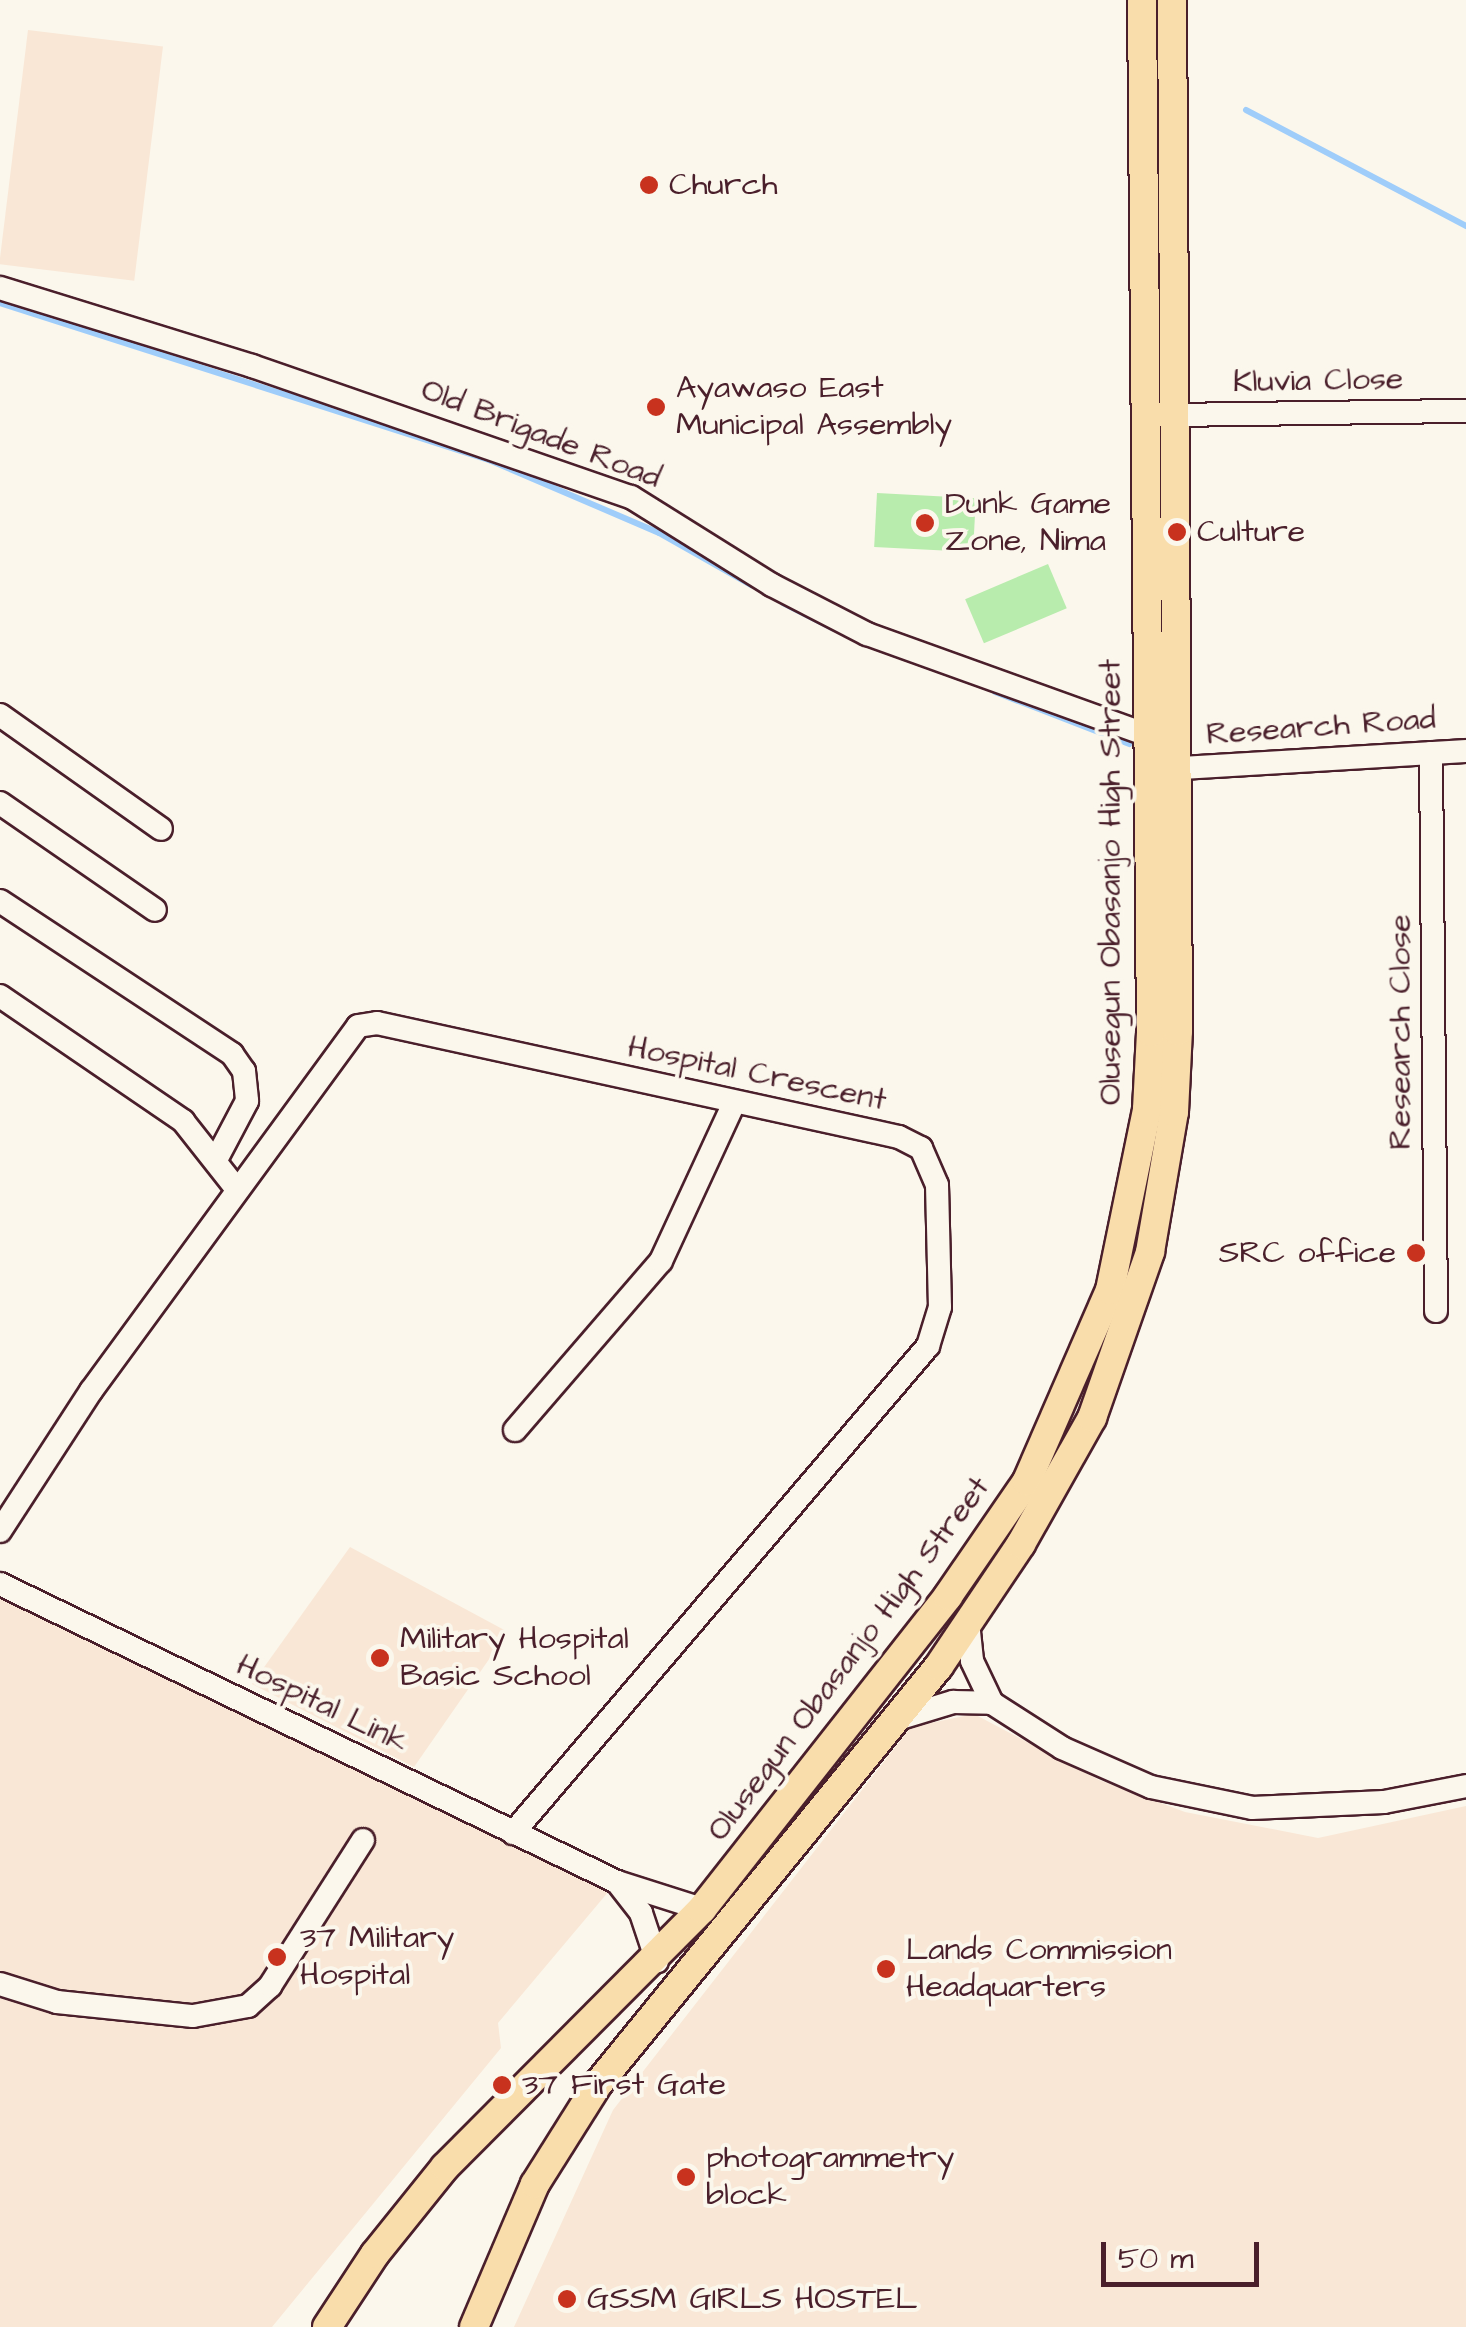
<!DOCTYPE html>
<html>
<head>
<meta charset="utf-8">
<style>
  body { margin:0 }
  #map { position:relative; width:1466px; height:2327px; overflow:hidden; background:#fbf7ec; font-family:"Architects Daughter",sans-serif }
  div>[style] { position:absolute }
  .built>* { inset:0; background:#f9e7d6; transform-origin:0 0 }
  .green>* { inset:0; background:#b8ecad; transform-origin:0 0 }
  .stream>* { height:6px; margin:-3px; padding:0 3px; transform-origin:3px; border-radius:3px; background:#9fcdfa }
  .roads { filter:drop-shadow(2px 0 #4a1f2b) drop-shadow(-2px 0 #4a1f2b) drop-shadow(0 2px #4a1f2b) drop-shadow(0 -2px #4a1f2b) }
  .minor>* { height:22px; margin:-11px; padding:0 11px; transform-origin:11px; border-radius:11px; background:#fbf7ec }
  .major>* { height:28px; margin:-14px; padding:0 14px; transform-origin:14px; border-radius:14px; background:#f9ddab }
  .dots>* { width:28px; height:28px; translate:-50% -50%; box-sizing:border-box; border:5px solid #fbf7ec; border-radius:50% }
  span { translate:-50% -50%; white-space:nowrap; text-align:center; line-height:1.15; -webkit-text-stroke:8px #fbf7ec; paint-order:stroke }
  .poi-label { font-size:32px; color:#4a1f2b }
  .left { translate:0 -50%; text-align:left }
  .right { translate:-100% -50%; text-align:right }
  .street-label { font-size:32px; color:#4a1f2b }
  .scale { position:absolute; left:1101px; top:2242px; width:158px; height:45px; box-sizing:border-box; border:5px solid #4a1f2b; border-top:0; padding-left:12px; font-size:30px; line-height:35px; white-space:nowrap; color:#4a1f2b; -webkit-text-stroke:8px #fbf7ec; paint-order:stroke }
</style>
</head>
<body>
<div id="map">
  <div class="built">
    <i style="left:28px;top:30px;width:136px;height:236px;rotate:7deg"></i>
    <i style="clip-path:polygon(350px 1547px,508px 1632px,414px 1767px,252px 1684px)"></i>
    <i style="clip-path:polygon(0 1593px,609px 1891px,498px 2023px,501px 2048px,272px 2327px,0 2327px)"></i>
    <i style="clip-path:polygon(974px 1714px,1099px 1780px,1185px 1812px,1318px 1838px,1466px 1806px,1466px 2327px,514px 2327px,613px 2110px,911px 1727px)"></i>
  </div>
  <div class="green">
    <i style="left:877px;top:493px;width:99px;height:54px;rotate:3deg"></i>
    <i style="left:1048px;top:564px;width:48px;height:90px;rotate:67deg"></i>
  </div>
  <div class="stream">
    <i style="left:1246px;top:110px;width:249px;rotate:27.8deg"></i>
    <i style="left:0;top:303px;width:514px;rotate:17.8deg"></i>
    <i style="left:489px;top:460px;width:185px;rotate:23.2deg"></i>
    <i style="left:659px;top:533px;width:106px;rotate:29.5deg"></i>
    <i style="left:783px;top:603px;width:57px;rotate:27deg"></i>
    <i style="left:995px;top:692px;width:144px;rotate:21.2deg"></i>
  </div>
  <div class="roads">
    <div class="minor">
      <i style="left:0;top:288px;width:264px;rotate:17.2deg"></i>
      <i style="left:252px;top:366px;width:401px;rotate:19.1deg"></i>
      <i style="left:631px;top:497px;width:166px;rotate:32deg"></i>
      <i style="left:772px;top:585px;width:107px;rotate:27.3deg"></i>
      <i style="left:867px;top:634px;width:299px;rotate:19.8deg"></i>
      <i style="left:1172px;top:415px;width:294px;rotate:-0.8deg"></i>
      <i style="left:0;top:715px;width:197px;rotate:35.3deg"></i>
      <i style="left:1431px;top:753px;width:558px;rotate:89.49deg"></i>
      <i style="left:1180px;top:768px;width:287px;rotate:-3.4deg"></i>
      <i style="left:0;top:803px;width:188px;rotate:34.6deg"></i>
      <i style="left:0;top:901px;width:278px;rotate:33.4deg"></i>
      <i style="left:232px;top:1054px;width:21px;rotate:55deg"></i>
      <i style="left:244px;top:1071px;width:30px;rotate:84deg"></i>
      <i style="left:247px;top:1101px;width:64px;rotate:117.8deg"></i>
      <i style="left:0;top:996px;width:222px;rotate:34.3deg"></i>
      <i style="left:183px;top:1121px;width:85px;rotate:51.7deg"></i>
      <i style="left:515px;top:1430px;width:223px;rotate:-49.2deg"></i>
      <i style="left:661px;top:1261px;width:174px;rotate:-65.2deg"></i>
      <i style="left:0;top:1531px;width:167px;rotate:-57deg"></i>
      <i style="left:91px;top:1391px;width:452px;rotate:-53.8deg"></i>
      <i style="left:358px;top:1026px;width:19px;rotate:-9deg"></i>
      <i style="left:377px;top:1023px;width:534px;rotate:12.32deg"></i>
      <i style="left:899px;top:1137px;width:25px;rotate:27deg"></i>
      <i style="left:921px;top:1148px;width:40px;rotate:66.6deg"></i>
      <i style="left:937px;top:1185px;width:122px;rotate:88.6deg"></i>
      <i style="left:940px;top:1307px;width:41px;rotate:107.1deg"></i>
      <i style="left:928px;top:1346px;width:640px;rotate:130.44deg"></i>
      <i style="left:0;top:1584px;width:685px;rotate:25.78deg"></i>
      <i style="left:617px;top:1882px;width:89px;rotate:17.6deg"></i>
      <i style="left:968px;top:1622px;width:39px;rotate:84deg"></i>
      <i style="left:972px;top:1661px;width:47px;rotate:64.5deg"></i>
      <i style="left:992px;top:1703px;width:83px;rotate:32.7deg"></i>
      <i style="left:1062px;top:1748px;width:97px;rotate:23.7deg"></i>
      <i style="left:1151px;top:1787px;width:103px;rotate:11.7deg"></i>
      <i style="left:1252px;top:1808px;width:132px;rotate:-2.6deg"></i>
      <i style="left:1384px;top:1802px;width:84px;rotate:-11deg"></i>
      <i style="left:894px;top:1720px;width:62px;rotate:-17deg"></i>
      <i style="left:953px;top:1702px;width:39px;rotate:1deg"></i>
      <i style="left:617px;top:1882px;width:39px;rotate:52deg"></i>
      <i style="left:641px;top:1913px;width:51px;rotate:71.6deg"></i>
      <i style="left:0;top:1984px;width:60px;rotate:17.5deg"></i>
      <i style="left:57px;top:2002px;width:137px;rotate:5.9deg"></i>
      <i style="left:193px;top:2016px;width:56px;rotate:-10.3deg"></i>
      <i style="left:248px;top:2006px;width:30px;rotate:-42deg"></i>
      <i style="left:270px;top:1986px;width:173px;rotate:-57.5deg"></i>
    </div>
    <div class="major">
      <i style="left:327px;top:2327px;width:87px;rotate:-56.7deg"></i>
      <i style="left:375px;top:2254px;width:112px;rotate:-51.2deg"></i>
      <i style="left:445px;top:2167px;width:364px;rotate:-45.1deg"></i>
      <i style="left:702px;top:1909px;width:398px;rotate:-51.8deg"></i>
      <i style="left:948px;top:1596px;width:140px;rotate:-55.5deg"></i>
      <i style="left:1027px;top:1481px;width:208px;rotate:-66.5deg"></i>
      <i style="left:1110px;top:1290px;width:185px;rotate:-78.4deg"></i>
      <i style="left:1147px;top:1109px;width:77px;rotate:-87deg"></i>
      <i style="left:1151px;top:1032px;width:1032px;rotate:-90.5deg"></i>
      <i style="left:474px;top:2327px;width:155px;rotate:-66.9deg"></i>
      <i style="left:535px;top:2184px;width:118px;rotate:-57.8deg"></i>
      <i style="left:598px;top:2084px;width:539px;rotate:-50.79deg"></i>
      <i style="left:939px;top:1666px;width:147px;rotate:-56.1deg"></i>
      <i style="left:1021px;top:1544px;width:145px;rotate:-60.6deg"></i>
      <i style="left:1092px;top:1418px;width:176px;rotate:-70.7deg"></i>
      <i style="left:1150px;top:1252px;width:142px;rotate:-80.3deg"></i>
      <i style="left:1174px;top:1112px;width:81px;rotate:-87.2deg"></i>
      <i style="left:1178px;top:1031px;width:1031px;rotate:-90.33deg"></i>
    </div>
  </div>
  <div class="dots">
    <i style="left:649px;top:185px;background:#c8321e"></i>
    <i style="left:656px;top:407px;background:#c8321e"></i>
    <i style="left:925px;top:523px;background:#c8321e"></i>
    <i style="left:1177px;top:532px;background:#c8321e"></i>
    <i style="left:1416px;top:1253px;background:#c8321e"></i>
    <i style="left:380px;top:1658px;background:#c8321e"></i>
    <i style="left:277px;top:1957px;background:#c8321e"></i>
    <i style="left:886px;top:1969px;background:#c8321e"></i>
    <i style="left:502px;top:2085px;background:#c8321e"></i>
    <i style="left:686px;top:2177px;background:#c8321e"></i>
    <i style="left:567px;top:2299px;background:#c8321e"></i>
  </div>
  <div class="poi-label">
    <span class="left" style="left:669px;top:185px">Church</span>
    <span class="left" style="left:676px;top:407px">Ayawaso East<br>Municipal Assembly</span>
    <span class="left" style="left:945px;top:523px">Dunk Game<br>Zone, Nima</span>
    <span class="left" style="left:1197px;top:532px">Culture</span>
    <span class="right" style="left:1396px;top:1253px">SRC office</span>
    <span class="left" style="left:400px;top:1658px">Military Hospital<br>Basic School</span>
    <span class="left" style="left:300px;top:1957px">37 Military<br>Hospital</span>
    <span class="left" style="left:906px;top:1969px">Lands Commission<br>Headquarters</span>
    <span class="left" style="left:522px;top:2085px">37 First Gate</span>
    <span class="left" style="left:706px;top:2177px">photogrammetry<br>block</span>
    <span class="left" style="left:587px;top:2299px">GSSM GIRLS HOSTEL</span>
  </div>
  <div class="street-label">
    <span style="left:1318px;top:381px;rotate:-1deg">Kluvia Close</span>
    <span style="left:541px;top:434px;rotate:21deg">Old Brigade Road</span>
    <span style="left:1321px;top:727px;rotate:-4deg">Research Road</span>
    <span style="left:1111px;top:882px;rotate:-90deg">Olusegun Obasanjo High Street</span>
    <span style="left:1401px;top:1032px;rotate:-90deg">Research Close</span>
    <span style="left:757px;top:1074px;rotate:12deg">Hospital Crescent</span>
    <span style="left:849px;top:1659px;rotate:-53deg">Olusegun Obasanjo High Street</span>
    <span style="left:322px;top:1704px;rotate:26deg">Hospital Link</span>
  </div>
  <div class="scale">50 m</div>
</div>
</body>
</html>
